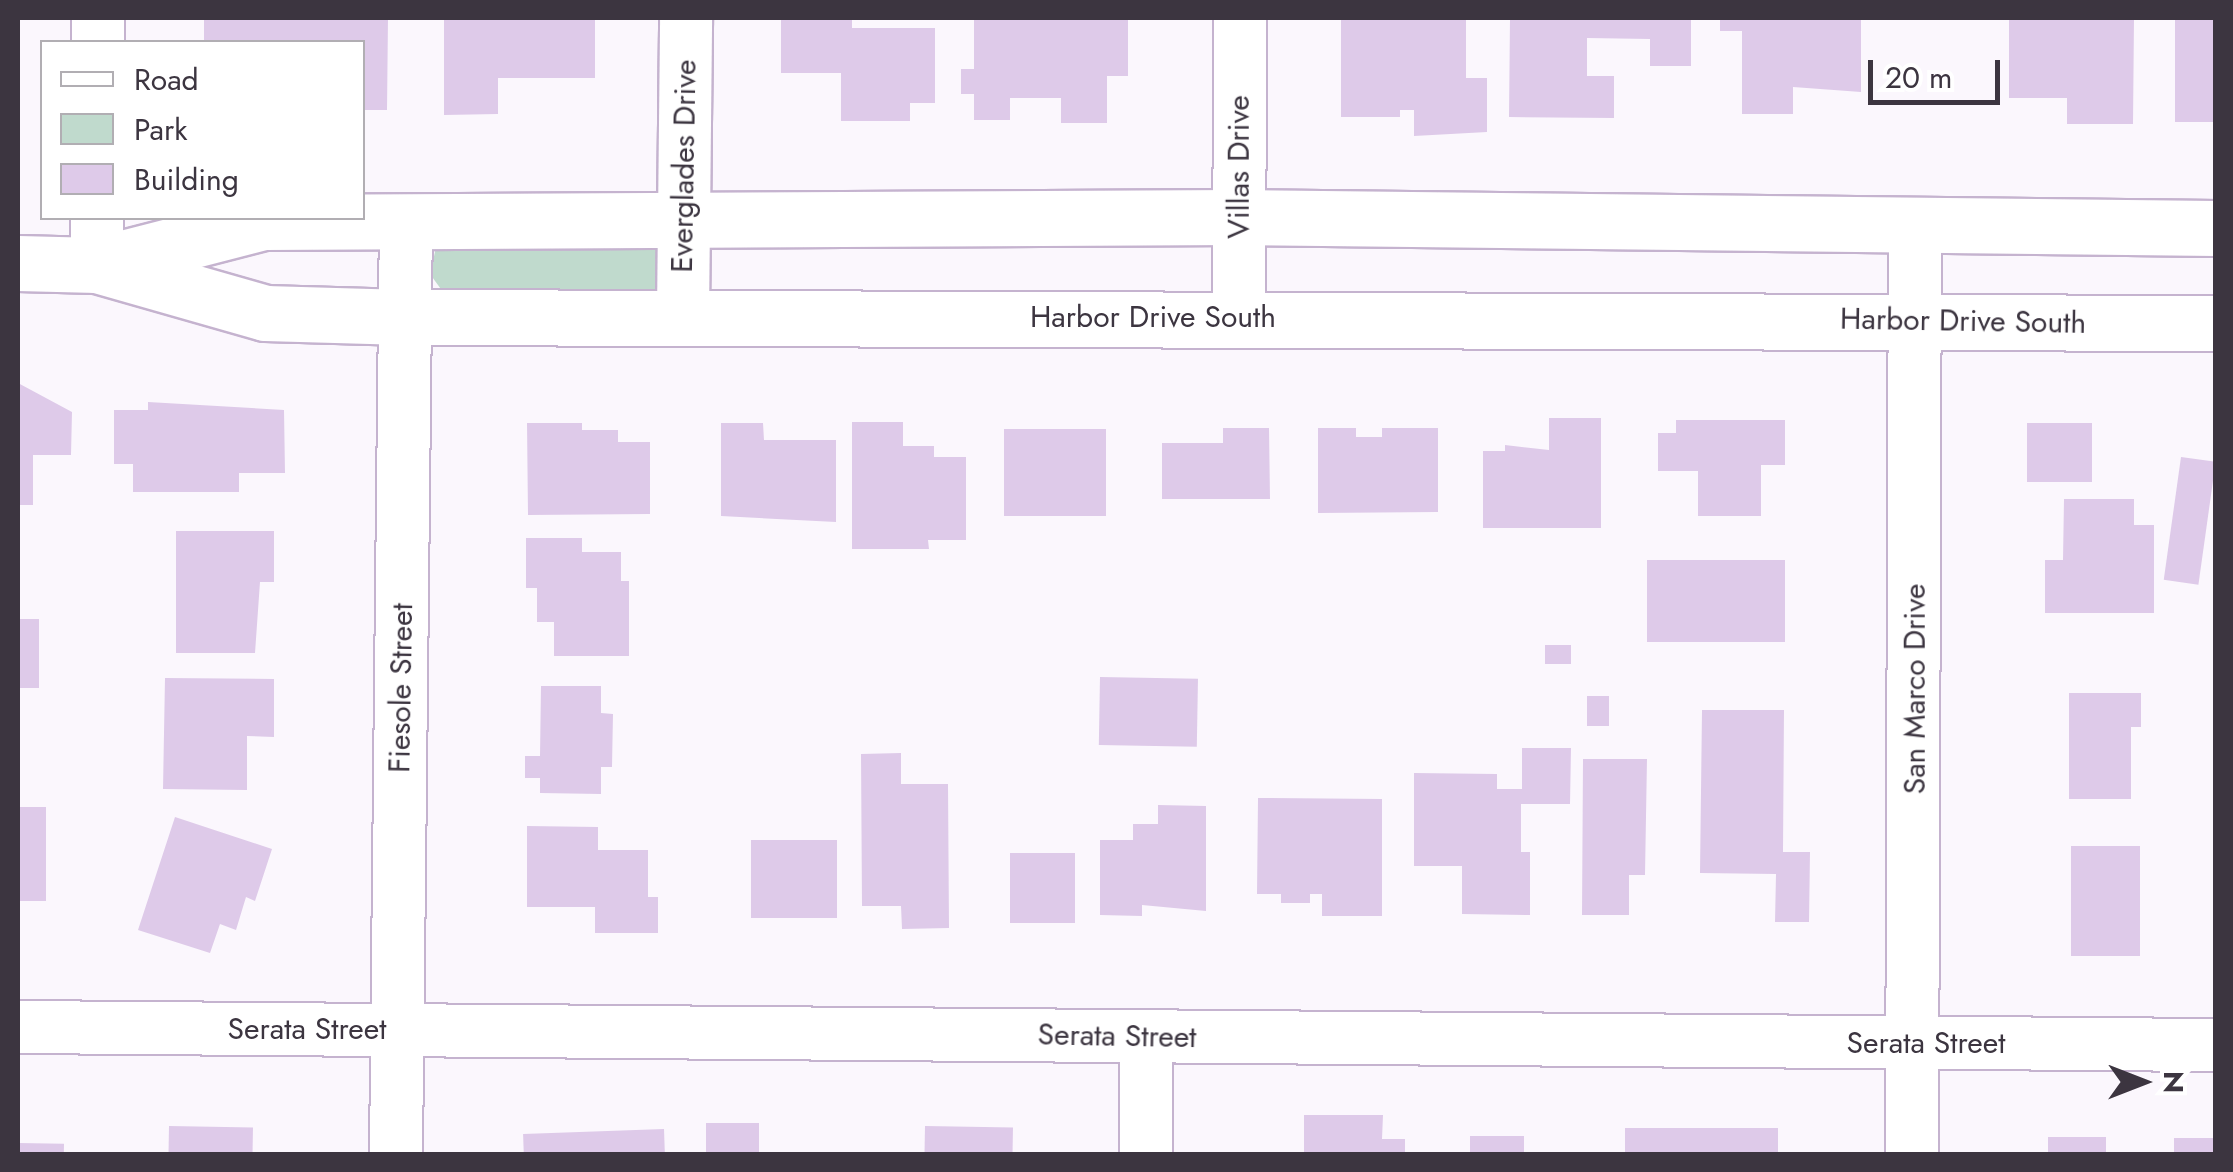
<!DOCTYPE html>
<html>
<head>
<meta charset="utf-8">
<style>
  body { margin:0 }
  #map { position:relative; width:2233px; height:1172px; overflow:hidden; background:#fbf7fd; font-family:Jost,sans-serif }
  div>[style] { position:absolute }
  .green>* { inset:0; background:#c0dacd }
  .building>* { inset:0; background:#decae9; transform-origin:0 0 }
  .roads { filter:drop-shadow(2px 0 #c5b3cf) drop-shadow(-2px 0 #c5b3cf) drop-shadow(0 2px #c5b3cf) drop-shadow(0 -2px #c5b3cf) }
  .minor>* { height:52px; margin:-26px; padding:0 26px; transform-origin:26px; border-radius:26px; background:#fff }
  .tertiary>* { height:55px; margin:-27.5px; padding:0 27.5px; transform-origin:27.5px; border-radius:27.5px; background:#fff }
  span { translate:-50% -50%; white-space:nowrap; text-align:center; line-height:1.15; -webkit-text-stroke:8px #fff; paint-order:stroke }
  .street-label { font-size:30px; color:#3c3540 }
  .frame { position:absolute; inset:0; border:20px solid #3c3540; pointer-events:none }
  .legend { position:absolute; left:40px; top:40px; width:325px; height:180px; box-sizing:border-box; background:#fff; border:2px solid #b1aeb3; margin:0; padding:12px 18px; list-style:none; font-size:30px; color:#3c3540 }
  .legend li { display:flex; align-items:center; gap:20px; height:50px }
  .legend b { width:50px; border:2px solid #b1aeb3 }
  .north { position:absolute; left:2093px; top:1032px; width:100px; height:100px; -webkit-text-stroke:8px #fff; paint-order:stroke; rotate:90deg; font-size:28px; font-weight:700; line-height:40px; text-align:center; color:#3c3540 }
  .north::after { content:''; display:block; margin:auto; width:35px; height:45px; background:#3c3540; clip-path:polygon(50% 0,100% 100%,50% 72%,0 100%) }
  .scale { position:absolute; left:1868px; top:60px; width:132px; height:45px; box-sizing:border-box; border:5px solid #3c3540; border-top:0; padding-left:12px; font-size:30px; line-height:35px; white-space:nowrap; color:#3c3540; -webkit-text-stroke:8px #fff; paint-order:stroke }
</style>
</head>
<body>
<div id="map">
  <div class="green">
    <i style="clip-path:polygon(643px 234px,669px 252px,656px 296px,443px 292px,430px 274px,437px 243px)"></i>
  </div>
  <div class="building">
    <i style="clip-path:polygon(204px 18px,388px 18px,387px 110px,362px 110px,362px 42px,204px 42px)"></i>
    <i style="clip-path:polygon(444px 18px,595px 18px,595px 78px,498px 78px,498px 114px,444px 115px)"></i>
    <i style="clip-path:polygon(781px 18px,852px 18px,852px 28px,935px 28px,935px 103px,910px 103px,910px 121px,841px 121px,841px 73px,781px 73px)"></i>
    <i style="clip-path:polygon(974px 18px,1128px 18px,1128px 76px,1107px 76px,1107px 123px,1061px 123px,1061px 98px,1010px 98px,1010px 120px,974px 120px,974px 94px,961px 94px,961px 69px,974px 69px)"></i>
    <i style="clip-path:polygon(1341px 18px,1466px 18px,1466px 78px,1487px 78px,1487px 132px,1414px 136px,1414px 110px,1400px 110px,1400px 117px,1341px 117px)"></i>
    <i style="clip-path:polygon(1510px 18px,1691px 18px,1691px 66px,1650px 66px,1650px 39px,1587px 38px,1587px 76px,1614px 76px,1614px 118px,1509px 117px)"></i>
    <i style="clip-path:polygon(1720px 18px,1861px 18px,1861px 92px,1793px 87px,1793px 114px,1742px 114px,1742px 31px,1720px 31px)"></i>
    <i style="clip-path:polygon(2009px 18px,2134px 18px,2133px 124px,2067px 124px,2067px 98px,2009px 98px)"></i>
    <i style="left:2175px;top:18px;width:41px;height:104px"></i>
    <i style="clip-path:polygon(18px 383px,72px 412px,71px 455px,33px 455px,33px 505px,18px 505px)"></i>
    <i style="clip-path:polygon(148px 402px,284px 410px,285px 473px,239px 473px,239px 492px,133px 492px,133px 464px,114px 464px,114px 410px,148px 410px)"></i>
    <i style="clip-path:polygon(1549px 418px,1601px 418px,1601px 528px,1483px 528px,1483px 451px,1505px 451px,1505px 445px,1549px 450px)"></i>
    <i style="clip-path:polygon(1676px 420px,1785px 420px,1785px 465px,1761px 465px,1761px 516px,1698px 516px,1698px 471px,1658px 471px,1658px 433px,1676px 433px)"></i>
    <i style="clip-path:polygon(852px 422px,903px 422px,903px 446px,934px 446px,934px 457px,966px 457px,966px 540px,928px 540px,929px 549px,852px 549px)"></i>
    <i style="clip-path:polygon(527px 423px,582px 423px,582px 430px,618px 430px,618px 442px,650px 442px,650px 514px,528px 515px)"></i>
    <i style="clip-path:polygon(721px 423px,763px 423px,764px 440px,836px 440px,836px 522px,721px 516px)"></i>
    <i style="left:2027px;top:423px;width:65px;height:59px"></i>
    <i style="clip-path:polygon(1223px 428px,1269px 428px,1270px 499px,1162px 499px,1162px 443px,1223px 443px)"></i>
    <i style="clip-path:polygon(1318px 428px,1356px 428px,1356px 437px,1382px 437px,1382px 428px,1438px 428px,1438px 512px,1318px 513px)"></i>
    <i style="left:1004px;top:429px;width:102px;height:87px"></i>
    <i style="left:2181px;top:457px;width:35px;height:124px;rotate:8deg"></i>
    <i style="clip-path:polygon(2064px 499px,2134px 499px,2134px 525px,2154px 525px,2154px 613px,2045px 613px,2045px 560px,2063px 560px)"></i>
    <i style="clip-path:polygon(176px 531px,274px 531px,274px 582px,260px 582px,255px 653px,176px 653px)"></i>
    <i style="clip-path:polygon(526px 538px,582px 538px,582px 552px,621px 552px,621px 581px,629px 581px,629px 656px,554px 656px,554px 622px,537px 622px,537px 588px,526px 588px)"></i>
    <i style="left:1647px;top:560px;width:138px;height:82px"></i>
    <i style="left:18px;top:619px;width:21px;height:69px"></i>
    <i style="left:1545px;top:645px;width:26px;height:19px"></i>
    <i style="left:1100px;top:677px;width:98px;height:68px;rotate:1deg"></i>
    <i style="clip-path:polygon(165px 678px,274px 679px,274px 737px,247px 736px,247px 790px,163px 789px)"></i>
    <i style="clip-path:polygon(541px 686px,601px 686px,601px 713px,613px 714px,612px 767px,601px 767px,601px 794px,540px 793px,540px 778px,525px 778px,525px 756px,540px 756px)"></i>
    <i style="clip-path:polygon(2069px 693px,2141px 693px,2141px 727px,2131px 727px,2131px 799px,2069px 799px)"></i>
    <i style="left:1587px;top:696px;width:22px;height:30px"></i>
    <i style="clip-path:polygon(1702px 710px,1784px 710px,1783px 852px,1810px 852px,1809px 922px,1775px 922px,1776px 874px,1700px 873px)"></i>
    <i style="clip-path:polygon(1522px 748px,1571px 748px,1570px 804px,1521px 804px,1521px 852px,1530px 852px,1530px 915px,1462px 914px,1462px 866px,1414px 866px,1414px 773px,1497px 774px,1497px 789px,1522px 789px)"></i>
    <i style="clip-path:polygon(901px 753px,901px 784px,948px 784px,949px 928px,902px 929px,901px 906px,862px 906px,861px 754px)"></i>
    <i style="clip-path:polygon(1583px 759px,1647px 759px,1645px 875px,1629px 875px,1629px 915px,1582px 915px)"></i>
    <i style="clip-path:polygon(1258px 798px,1382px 799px,1382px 916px,1322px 916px,1322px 894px,1310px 894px,1310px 903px,1281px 903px,1281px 894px,1257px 894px)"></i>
    <i style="clip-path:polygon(1158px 805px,1206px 806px,1206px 911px,1142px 905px,1142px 916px,1100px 915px,1100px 840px,1133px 840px,1133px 824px,1158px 824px)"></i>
    <i style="left:18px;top:807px;width:28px;height:94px"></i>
    <i style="clip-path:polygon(175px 817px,272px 849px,255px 901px,246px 897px,236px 930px,220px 924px,210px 953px,138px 930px)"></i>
    <i style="clip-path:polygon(527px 826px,598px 827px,598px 850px,648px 850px,648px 897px,658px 897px,658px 933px,595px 933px,595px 907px,527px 907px)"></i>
    <i style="left:751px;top:840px;width:86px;height:78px"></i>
    <i style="left:2071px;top:846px;width:69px;height:110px"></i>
    <i style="left:1010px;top:853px;width:65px;height:70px"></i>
    <i style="clip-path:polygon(1304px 1115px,1383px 1115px,1382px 1139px,1405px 1139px,1405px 1154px,1304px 1154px)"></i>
    <i style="left:706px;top:1123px;width:53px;height:31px"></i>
    <i style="left:169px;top:1126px;width:84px;height:28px;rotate:1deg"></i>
    <i style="left:925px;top:1126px;width:88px;height:28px;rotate:1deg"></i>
    <i style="left:1625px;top:1128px;width:153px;height:26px"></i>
    <i style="left:664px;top:1129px;width:25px;height:141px;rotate:88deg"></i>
    <i style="left:1470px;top:1136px;width:54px;height:18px"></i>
    <i style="left:2048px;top:1137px;width:58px;height:17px"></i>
    <i style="left:2174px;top:1138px;width:42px;height:16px"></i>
    <i style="left:18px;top:1143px;width:46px;height:11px;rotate:1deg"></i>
  </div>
  <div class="roads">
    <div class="minor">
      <i style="left:98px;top:42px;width:24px;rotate:-90deg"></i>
      <i style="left:97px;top:265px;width:47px;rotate:-90deg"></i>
      <i style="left:683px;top:315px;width:297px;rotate:-89.4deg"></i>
      <i style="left:1239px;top:317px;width:299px;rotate:-89.8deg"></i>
      <i style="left:18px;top:1027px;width:2198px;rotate:0.47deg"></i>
      <i style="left:396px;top:1154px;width:932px;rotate:-89.39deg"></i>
      <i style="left:1146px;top:1154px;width:118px;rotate:-90deg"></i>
      <i style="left:1912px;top:1154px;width:930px;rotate:-89.82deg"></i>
    </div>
    <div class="tertiary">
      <i style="left:18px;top:263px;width:79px;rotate:1.5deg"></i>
      <i style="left:97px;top:265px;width:175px;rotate:15.9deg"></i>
      <i style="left:265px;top:313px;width:140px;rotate:1.6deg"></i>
      <i style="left:405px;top:317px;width:1811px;rotate:0.19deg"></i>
      <i style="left:100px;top:264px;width:169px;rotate:-14.4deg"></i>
      <i style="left:264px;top:222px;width:974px;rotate:-0.29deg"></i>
      <i style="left:1238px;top:217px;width:978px;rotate:0.64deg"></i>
    </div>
  </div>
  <div class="street-label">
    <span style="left:684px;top:166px;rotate:-89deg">Everglades Drive</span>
    <span style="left:1239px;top:167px;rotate:-90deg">Villas Drive</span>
    <span style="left:1153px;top:317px">Harbor Drive South</span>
    <span style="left:1963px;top:321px;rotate:1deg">Harbor Drive South</span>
    <span style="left:401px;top:688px;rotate:-89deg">Fiesole Street</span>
    <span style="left:1915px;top:689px;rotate:-90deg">San Marco Drive</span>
    <span style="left:307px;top:1029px">Serata Street</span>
    <span style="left:1117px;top:1036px;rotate:1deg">Serata Street</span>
    <span style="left:1926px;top:1043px">Serata Street</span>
  </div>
  <div class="frame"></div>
  <ul class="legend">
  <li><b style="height:12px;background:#fff"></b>Road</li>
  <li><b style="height:28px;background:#c0dacd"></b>Park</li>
  <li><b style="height:28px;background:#decae9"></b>Building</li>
  </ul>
  <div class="north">N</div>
  <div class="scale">20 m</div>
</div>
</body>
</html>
